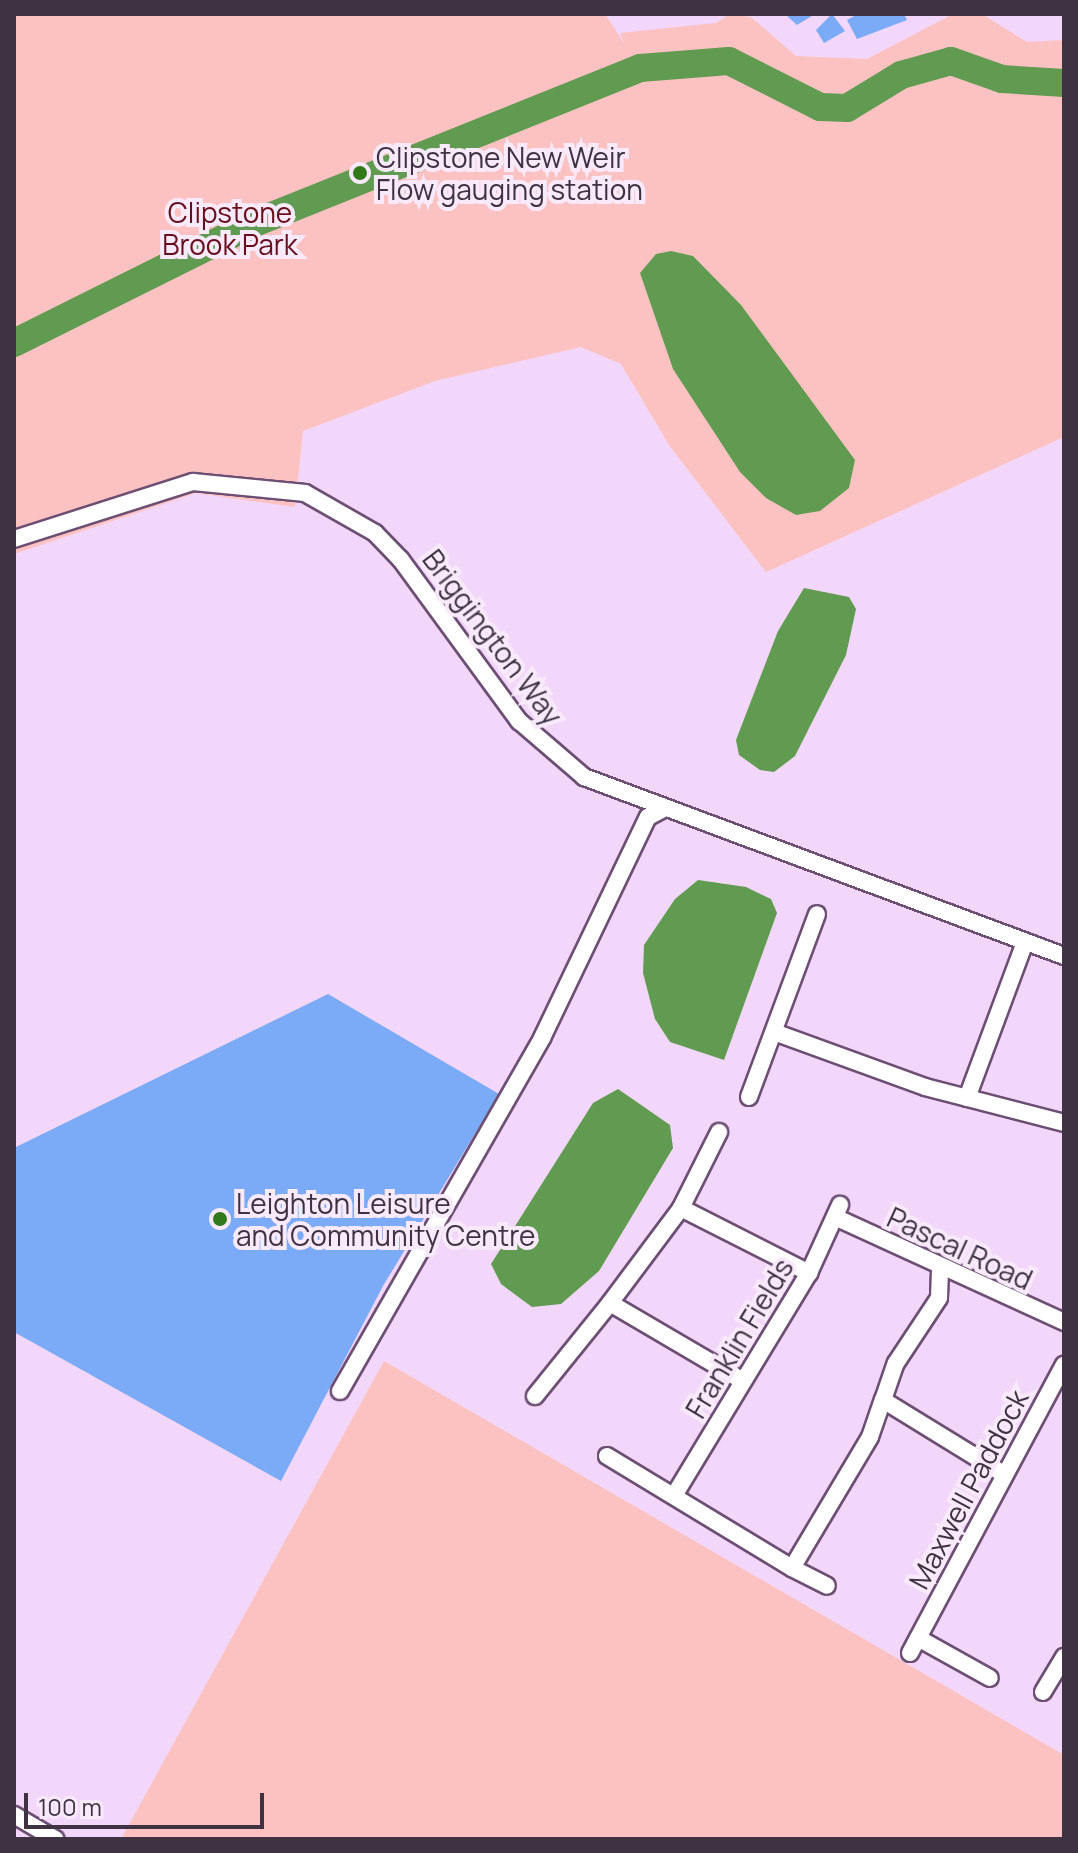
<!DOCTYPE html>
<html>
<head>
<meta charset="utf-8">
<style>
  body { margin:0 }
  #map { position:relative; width:1078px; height:1853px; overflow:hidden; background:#f3d7fa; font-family:Manrope,sans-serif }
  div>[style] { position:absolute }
  .green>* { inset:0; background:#fcc2c2 }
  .water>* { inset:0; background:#609b51 }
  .river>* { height:28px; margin:-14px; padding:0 14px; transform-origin:14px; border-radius:14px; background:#609b51 }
  .building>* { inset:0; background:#7babf6 }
  .roads { filter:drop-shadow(2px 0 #6d4f74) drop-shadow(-2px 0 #6d4f74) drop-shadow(0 2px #6d4f74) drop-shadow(0 -2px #6d4f74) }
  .minor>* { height:16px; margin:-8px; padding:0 8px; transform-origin:8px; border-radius:8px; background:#fff }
  .dots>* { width:22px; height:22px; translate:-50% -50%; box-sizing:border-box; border:4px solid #f8eafb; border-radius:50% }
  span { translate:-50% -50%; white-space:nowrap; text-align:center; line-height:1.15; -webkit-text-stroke:8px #f8eafb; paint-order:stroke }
  .poi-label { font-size:28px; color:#3f3243 }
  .left { translate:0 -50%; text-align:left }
  .park-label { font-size:28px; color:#680f1c }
  .street-label { font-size:28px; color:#3f3243 }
  .frame { position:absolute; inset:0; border:16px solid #3f3243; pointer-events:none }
  .scale { position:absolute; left:24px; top:1793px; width:240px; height:36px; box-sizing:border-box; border:4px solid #3f3243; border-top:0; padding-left:10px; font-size:24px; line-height:28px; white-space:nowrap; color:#3f3243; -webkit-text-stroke:6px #f8eafb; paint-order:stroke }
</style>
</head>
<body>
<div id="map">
  <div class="green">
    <i style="clip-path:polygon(14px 14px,605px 14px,624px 43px,620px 33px,716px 23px,730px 14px,751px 17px,796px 56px,867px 59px,953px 14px,982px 14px,1027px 42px,1064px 40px,1061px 78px,1004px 74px,952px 58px,900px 71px,846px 103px,821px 103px,730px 58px,638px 65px,729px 61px,820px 107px,847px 108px,901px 75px,951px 61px,1002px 79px,1064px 83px,1064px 437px,766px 572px,669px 445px,621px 364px,581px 347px,435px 381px,303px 431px,295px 507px,196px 493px,14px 554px)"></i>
    <i style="clip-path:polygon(384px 1361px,1064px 1755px,1064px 1839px,121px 1839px)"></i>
  </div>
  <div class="water">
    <i style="clip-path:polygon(671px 251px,693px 256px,741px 305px,855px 460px,849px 488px,820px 511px,796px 515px,766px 498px,740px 472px,673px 369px,640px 273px,656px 254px)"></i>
    <i style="clip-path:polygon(804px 588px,849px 597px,856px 609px,846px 655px,795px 756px,774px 772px,760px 770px,739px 755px,736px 740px,778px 631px)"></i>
    <i style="clip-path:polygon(698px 880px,746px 887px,771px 899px,777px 913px,724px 1060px,670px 1042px,655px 1019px,643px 973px,644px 945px,675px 899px)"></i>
    <i style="clip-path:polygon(618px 1089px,670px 1125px,673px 1148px,599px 1271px,561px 1304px,532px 1307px,501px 1284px,491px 1264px,593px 1103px)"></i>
  </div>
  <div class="river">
    <i style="left:14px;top:343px;width:271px;rotate:-26.5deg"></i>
    <i style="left:257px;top:222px;width:413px;rotate:-21.9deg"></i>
    <i style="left:640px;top:68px;width:89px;rotate:-4.5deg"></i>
    <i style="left:729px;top:61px;width:102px;rotate:26.8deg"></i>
    <i style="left:820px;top:107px;width:27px;rotate:2deg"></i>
    <i style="left:847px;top:108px;width:63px;rotate:-31.4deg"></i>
    <i style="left:901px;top:75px;width:52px;rotate:-15.6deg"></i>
    <i style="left:951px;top:61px;width:54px;rotate:19.4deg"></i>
    <i style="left:1002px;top:79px;width:62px;rotate:3.7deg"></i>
  </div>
  <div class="building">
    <i style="clip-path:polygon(785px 14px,815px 14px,797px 25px)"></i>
    <i style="clip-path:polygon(832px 14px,845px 31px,824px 43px,816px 30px)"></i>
    <i style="clip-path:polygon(858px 14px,904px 14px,907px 20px,857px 39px,847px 20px)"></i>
    <i style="clip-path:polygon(328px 994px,499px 1094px,383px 1286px,281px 1481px,14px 1332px,14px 1148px)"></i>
  </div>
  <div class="roads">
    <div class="minor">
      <i style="left:14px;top:539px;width:188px;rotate:-17.7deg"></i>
      <i style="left:193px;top:482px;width:113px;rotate:5.6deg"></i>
      <i style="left:305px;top:493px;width:81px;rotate:29.7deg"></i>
      <i style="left:375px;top:533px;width:37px;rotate:46deg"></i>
      <i style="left:401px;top:560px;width:200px;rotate:53.8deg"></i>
      <i style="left:519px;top:721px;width:86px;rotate:40.7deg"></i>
      <i style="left:584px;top:777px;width:512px;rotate:20.45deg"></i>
      <i style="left:774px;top:1032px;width:161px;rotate:20deg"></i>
      <i style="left:925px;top:1087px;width:144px;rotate:14.5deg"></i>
      <i style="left:749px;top:1097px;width:195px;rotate:-69.6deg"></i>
      <i style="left:967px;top:1098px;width:163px;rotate:-69.6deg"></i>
      <i style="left:681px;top:1208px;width:85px;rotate:-63.4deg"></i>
      <i style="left:835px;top:1217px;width:252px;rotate:24.6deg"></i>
      <i style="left:743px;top:1381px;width:154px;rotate:-149.6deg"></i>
      <i style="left:610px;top:1303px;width:119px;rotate:-53.2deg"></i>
      <i style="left:681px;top:1208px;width:144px;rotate:26.9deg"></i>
      <i style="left:340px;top:1391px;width:407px;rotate:-60.2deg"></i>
      <i style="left:542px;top:1038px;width:245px;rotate:-64.4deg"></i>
      <i style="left:648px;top:817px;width:16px;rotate:-27deg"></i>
      <i style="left:535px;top:1396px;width:119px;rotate:-51.1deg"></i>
      <i style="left:883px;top:1400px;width:39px;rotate:-71deg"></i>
      <i style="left:896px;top:1363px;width:78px;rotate:-56.5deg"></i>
      <i style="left:939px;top:1298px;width:30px;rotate:-88deg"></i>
      <i style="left:607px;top:1456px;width:216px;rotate:31.2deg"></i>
      <i style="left:792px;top:1568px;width:152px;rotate:-59.2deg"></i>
      <i style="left:870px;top:1437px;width:39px;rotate:-71deg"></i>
      <i style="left:883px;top:1400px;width:143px;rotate:31.6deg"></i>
      <i style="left:675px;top:1494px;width:258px;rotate:-58.8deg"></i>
      <i style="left:809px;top:1273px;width:75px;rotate:-65.5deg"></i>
      <i style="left:792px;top:1568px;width:39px;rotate:27deg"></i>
      <i style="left:918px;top:1638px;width:82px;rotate:29.1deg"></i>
      <i style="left:910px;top:1653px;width:327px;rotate:-61.9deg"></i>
      <i style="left:1043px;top:1692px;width:41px;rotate:-59deg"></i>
      <i style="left:14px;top:1815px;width:48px;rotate:30.3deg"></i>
    </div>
  </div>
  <div class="dots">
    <i style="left:360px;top:173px;background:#32791c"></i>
    <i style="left:220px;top:1219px;background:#32791c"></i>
  </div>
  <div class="poi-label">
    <span class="left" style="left:376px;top:173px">Clipstone New Weir<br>Flow gauging station</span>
    <span class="left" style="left:236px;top:1219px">Leighton Leisure<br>and Community Centre</span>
  </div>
  <div class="park-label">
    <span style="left:230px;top:228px">Clipstone<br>Brook Park</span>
  </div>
  <div class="street-label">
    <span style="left:493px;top:637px;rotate:53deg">Briggington Way</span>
    <span style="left:960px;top:1248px;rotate:25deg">Pascal Road</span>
    <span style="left:739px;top:1338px;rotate:-59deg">Franklin Fields</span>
    <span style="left:968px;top:1489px;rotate:-62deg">Maxwell Paddock</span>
  </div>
  <div class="frame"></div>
  <div class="scale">100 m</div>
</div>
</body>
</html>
